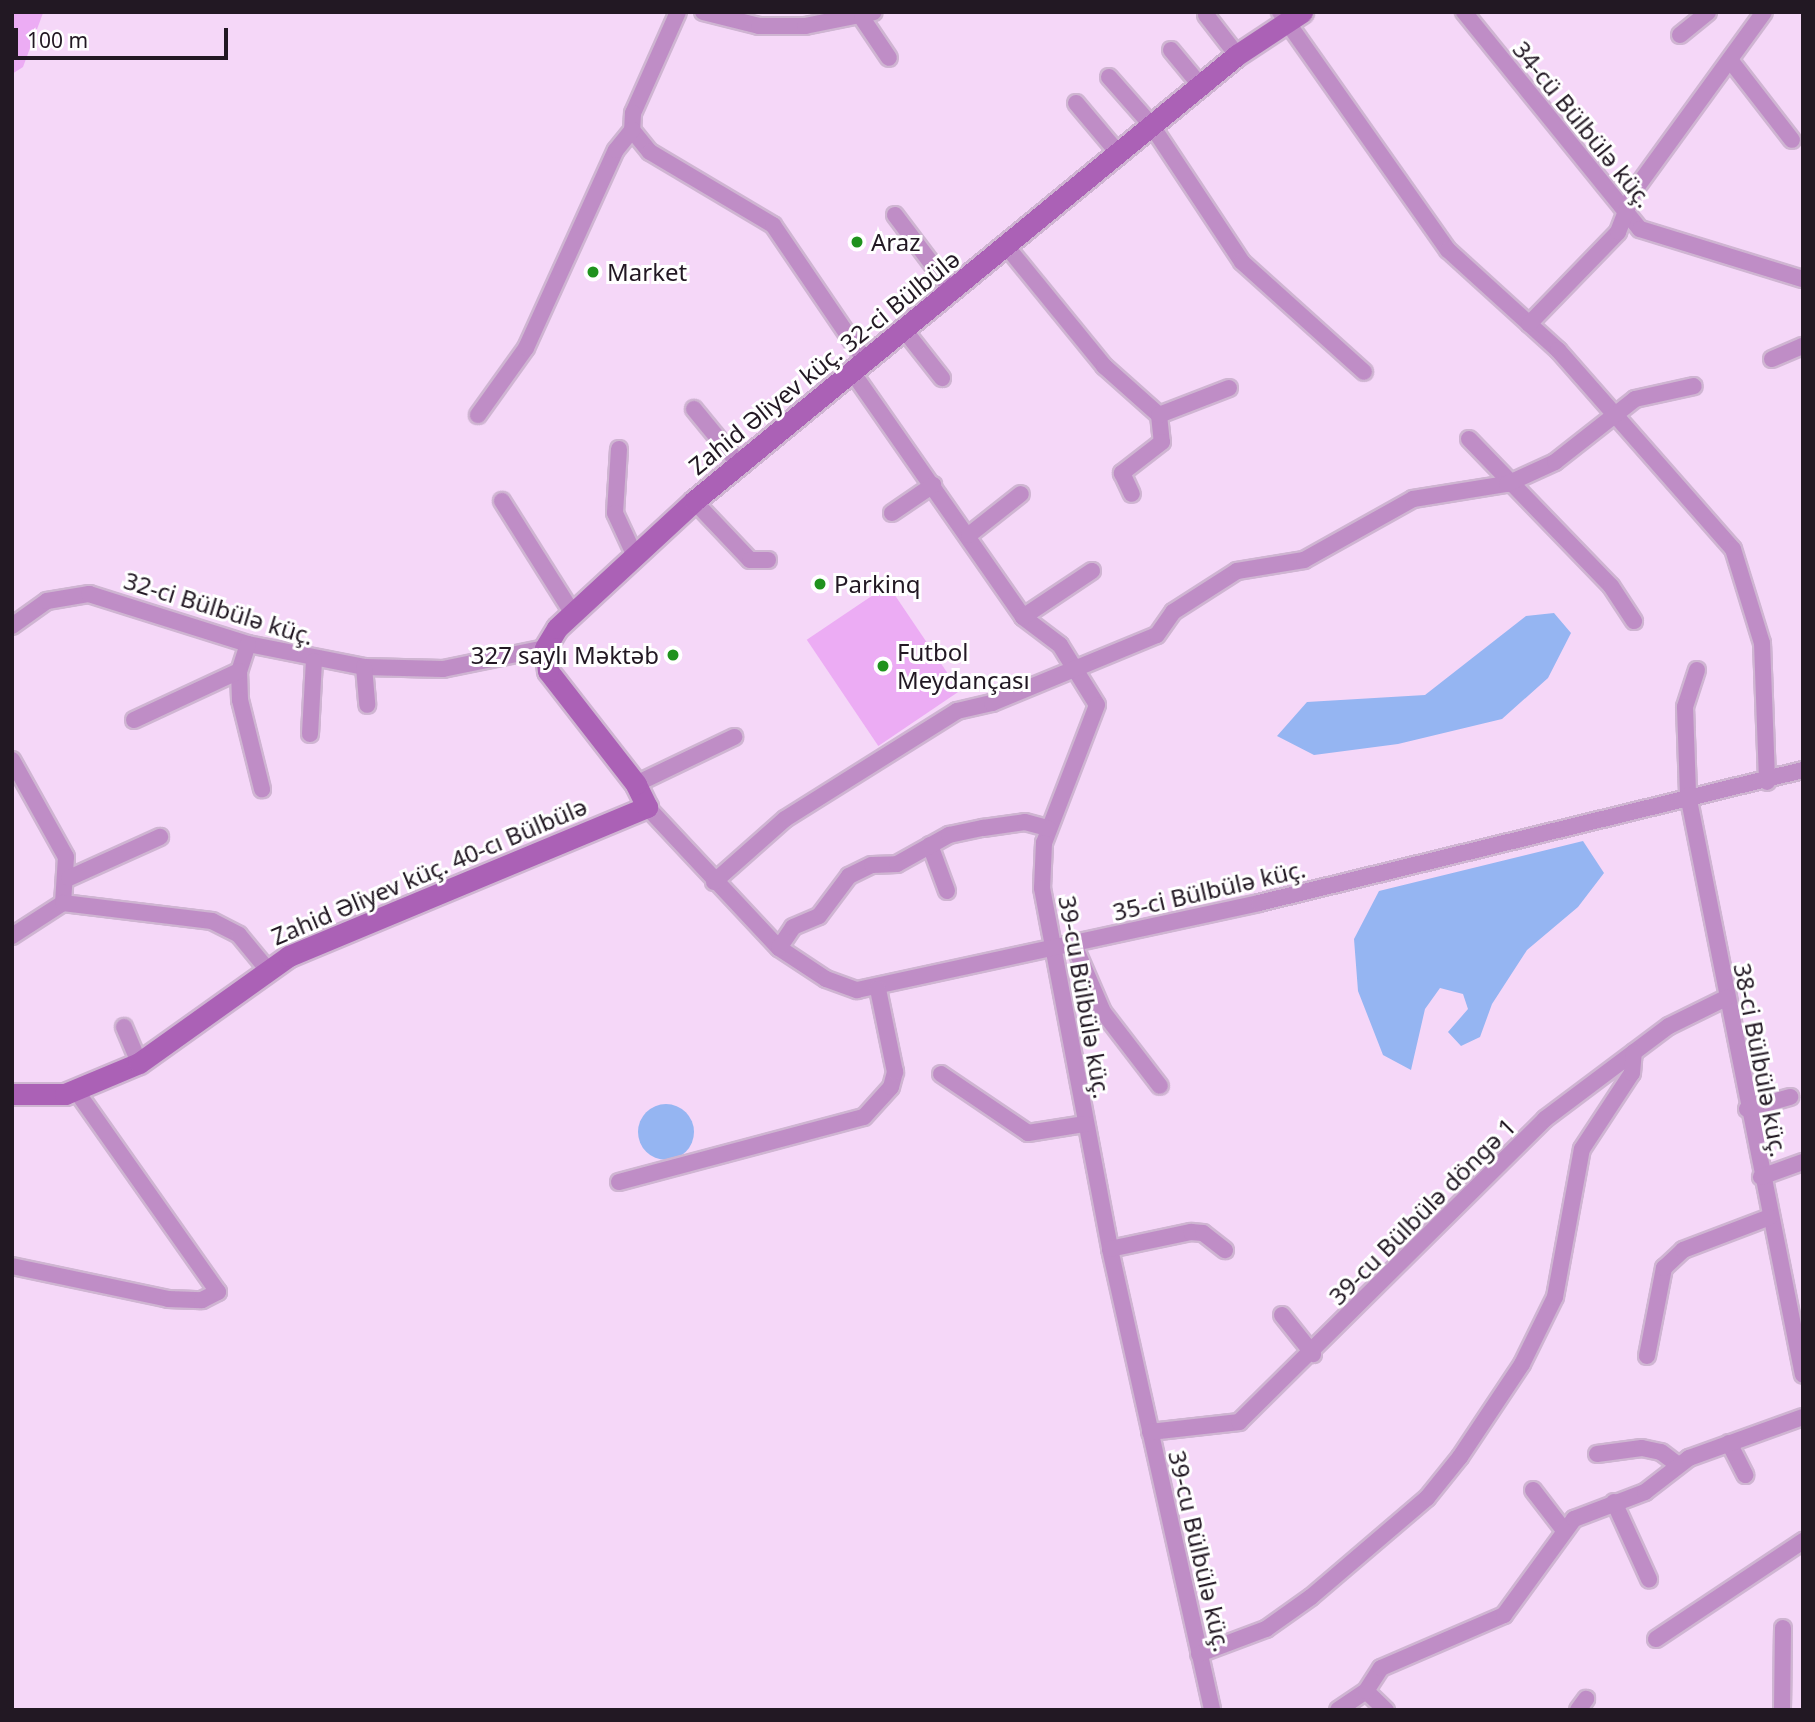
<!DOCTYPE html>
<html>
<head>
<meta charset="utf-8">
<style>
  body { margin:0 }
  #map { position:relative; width:1815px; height:1722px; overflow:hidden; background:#f5d7f8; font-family:"Noto Sans",sans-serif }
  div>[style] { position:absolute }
  .green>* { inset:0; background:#ecacf4; transform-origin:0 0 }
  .water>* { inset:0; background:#95b5f2 }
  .round { border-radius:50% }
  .roads { filter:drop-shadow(2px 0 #cfb5d2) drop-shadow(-2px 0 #cfb5d2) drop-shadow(0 2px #cfb5d2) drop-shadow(0 -2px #cfb5d2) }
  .street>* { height:16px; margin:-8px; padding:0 8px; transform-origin:8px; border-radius:8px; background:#bf8dc6 }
  .secondary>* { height:21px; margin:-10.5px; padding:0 10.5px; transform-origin:10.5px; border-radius:10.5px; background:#ab61b6 }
  .dots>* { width:19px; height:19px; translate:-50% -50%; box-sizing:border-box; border:4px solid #fff; border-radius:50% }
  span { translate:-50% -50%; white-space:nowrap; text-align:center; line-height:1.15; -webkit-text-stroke:6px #fff; paint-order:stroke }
  .street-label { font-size:24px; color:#221823 }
  .poi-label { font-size:24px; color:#221823 }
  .left { translate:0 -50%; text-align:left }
  .right { translate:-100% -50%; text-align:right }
  .frame { position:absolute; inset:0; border:14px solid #221823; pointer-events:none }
  .scale { position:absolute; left:14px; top:28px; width:214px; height:32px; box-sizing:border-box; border:4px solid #221823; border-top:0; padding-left:9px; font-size:21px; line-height:24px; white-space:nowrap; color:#221823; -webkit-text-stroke:5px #fff; paint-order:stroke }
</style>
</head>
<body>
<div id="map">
  <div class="green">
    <i style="clip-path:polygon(12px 12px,43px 13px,23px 67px,12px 74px)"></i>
    <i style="left:888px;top:585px;width:128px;height:98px;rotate:56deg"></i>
  </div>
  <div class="water">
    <i style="clip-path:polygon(1554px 613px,1571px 633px,1548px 678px,1502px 719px,1398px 744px,1314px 755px,1277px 736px,1307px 702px,1425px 695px,1526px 616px)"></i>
    <i style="clip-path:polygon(1583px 841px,1604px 873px,1578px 907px,1527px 950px,1492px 1004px,1480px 1037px,1461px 1046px,1448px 1032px,1468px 1009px,1463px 994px,1440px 988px,1425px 1009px,1411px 1070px,1383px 1055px,1358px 991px,1354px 939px,1379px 891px)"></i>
    <i class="round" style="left:638px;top:1104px;width:56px;height:56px"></i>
  </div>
  <div class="roads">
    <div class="street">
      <i style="left:678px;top:12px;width:111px;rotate:114deg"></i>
      <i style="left:633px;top:113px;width:17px;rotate:93deg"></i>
      <i style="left:632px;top:130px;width:28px;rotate:51deg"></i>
      <i style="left:650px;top:152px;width:143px;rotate:30.7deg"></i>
      <i style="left:773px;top:225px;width:166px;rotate:55.8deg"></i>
      <i style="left:703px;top:12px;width:58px;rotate:14deg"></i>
      <i style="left:759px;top:26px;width:46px"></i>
      <i style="left:805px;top:26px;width:70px;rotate:-11.5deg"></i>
      <i style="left:1280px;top:12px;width:291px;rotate:54.8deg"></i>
      <i style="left:1448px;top:250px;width:149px;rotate:42.3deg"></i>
      <i style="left:1558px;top:350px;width:265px;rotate:48.7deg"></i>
      <i style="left:1733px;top:549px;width:98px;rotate:72.9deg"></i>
      <i style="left:1762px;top:643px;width:139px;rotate:87.9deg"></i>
      <i style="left:1464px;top:12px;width:279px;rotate:51deg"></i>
      <i style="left:1640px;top:229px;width:170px;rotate:17.1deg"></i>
      <i style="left:1206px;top:15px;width:51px;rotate:52.2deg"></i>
      <i style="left:862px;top:18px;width:48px;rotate:56deg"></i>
      <i style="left:1680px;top:35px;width:36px;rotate:-39deg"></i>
      <i style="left:1171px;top:50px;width:45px;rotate:50.4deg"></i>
      <i style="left:1730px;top:60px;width:101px;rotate:52.2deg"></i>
      <i style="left:1109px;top:77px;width:65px;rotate:48.7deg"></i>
      <i style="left:1152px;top:126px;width:163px;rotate:56.5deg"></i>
      <i style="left:1242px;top:262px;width:164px;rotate:42deg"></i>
      <i style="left:1076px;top:103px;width:67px;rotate:49.9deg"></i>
      <i style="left:895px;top:215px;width:96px;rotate:53deg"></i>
      <i style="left:1007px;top:247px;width:154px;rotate:50.8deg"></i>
      <i style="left:1104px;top:366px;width:74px;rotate:41.7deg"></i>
      <i style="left:1159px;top:415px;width:27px;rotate:84deg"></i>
      <i style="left:1162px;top:442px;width:51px;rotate:142.2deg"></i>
      <i style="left:1122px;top:473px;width:23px;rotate:65deg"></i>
      <i style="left:1529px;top:324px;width:128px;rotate:-45.9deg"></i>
      <i style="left:1618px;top:232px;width:44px;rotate:-68.7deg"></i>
      <i style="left:1634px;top:191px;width:221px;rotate:-54deg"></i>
      <i style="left:905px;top:331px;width:60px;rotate:51.8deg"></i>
      <i style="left:1772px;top:359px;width:34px;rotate:-23deg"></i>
      <i style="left:853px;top:373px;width:297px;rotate:55.1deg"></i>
      <i style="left:1023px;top:617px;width:46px;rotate:37.1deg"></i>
      <i style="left:1060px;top:645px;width:70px;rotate:58.3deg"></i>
      <i style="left:1097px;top:705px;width:148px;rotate:111deg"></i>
      <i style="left:1044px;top:843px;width:45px;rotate:92.5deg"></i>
      <i style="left:1042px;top:888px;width:367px;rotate:79.3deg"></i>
      <i style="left:1110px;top:1249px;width:472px;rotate:77.5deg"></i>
      <i style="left:694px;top:409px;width:71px;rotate:50.7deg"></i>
      <i style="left:478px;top:415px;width:82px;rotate:-54.4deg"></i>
      <i style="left:526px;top:348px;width:217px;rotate:-65.6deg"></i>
      <i style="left:616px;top:150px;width:26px;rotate:-51deg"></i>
      <i style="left:1159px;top:415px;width:75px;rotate:-21.1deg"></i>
      <i style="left:1469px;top:439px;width:204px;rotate:46deg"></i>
      <i style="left:1611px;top:586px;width:42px;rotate:56.7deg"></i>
      <i style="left:619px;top:449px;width:64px;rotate:93.6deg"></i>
      <i style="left:615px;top:513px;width:45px;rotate:65.1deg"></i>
      <i style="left:502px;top:501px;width:131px;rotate:57.8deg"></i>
      <i style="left:694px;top:501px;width:81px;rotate:46.5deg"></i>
      <i style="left:750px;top:560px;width:18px"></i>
      <i style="left:892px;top:513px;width:50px;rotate:-34.3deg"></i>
      <i style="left:969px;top:535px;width:66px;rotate:-38.3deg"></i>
      <i style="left:1023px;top:617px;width:83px;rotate:-33.7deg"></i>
      <i style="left:12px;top:626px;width:43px;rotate:-35.5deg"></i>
      <i style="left:47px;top:601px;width:43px;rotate:-9.5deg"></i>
      <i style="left:89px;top:594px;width:167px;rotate:17.5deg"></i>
      <i style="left:248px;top:644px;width:118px;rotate:11.2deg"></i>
      <i style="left:364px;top:667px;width:79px;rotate:1.5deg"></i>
      <i style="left:443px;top:669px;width:104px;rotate:-11.6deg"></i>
      <i style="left:248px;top:644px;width:28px;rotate:108deg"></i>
      <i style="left:239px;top:671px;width:29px;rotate:88deg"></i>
      <i style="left:240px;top:700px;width:92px;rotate:76.1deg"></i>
      <i style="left:364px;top:667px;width:38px;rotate:85deg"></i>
      <i style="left:1697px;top:670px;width:39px;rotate:108deg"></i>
      <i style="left:1685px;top:707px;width:88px;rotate:88deg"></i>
      <i style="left:1688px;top:795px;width:591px;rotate:78.79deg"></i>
      <i style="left:134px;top:720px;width:116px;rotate:-25deg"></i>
      <i style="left:310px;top:734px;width:73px;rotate:-86.9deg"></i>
      <i style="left:12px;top:760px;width:111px;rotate:60.9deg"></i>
      <i style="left:66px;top:857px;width:46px;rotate:93.7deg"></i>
      <i style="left:636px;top:784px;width:109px;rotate:-25.6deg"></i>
      <i style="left:647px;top:807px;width:193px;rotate:46.9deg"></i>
      <i style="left:779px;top:948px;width:56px;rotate:33.4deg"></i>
      <i style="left:826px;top:979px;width:33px;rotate:20deg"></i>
      <i style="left:857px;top:990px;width:411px;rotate:-12.2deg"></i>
      <i style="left:1259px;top:903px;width:560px;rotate:-13.74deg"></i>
      <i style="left:930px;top:845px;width:49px;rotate:69.7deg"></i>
      <i style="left:69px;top:878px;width:100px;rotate:-24.3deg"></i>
      <i style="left:714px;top:882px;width:95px;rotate:-41.6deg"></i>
      <i style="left:785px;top:819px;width:203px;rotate:-32.1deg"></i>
      <i style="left:957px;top:711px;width:36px;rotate:-13deg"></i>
      <i style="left:992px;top:703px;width:178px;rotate:-22.4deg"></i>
      <i style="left:1157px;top:635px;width:28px;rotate:-55deg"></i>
      <i style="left:1173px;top:612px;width:76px;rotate:-32.6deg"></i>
      <i style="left:1237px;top:571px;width:68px;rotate:-9.3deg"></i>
      <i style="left:1304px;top:560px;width:125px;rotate:-29.2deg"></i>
      <i style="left:1413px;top:499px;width:95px;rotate:-9.1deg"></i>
      <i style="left:1507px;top:484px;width:53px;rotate:-24.6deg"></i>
      <i style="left:1555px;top:462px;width:102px;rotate:-38.2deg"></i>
      <i style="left:1635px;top:399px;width:60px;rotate:-12.4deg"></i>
      <i style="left:12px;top:936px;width:61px;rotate:-32.9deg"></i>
      <i style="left:63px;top:903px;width:150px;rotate:6.9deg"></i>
      <i style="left:212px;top:921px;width:30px;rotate:27deg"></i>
      <i style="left:239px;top:935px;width:44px;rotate:50.5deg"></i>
      <i style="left:1074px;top:945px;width:73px;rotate:66.6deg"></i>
      <i style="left:1103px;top:1012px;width:93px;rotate:52.4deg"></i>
      <i style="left:779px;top:948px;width:25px;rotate:-56deg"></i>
      <i style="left:793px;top:927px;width:28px;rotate:-23deg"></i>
      <i style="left:819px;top:916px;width:50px;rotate:-53.1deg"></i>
      <i style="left:849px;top:876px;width:25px;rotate:-26deg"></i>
      <i style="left:872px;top:865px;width:25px;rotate:-2deg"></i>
      <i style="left:897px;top:864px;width:60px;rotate:-29.1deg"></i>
      <i style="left:949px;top:835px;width:35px;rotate:-12deg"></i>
      <i style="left:983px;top:828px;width:42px;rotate:-8.1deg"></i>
      <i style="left:1025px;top:822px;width:24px;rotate:15deg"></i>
      <i style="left:124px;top:1027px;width:39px;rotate:67deg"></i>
      <i style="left:941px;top:1074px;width:105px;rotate:34.1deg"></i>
      <i style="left:1028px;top:1133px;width:58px;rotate:-9deg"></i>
      <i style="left:1747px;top:1109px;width:45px;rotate:-15.6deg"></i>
      <i style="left:1761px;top:1177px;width:45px;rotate:-19.7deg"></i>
      <i style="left:619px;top:1182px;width:253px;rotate:-14.9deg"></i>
      <i style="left:864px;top:1117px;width:40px;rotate:-48deg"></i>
      <i style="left:891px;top:1087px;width:16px;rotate:-75deg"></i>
      <i style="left:895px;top:1072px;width:85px;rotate:-101.6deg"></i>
      <i style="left:1110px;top:1249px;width:83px;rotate:-11.9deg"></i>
      <i style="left:1191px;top:1232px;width:12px;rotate:5deg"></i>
      <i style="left:1203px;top:1233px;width:28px;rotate:38deg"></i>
      <i style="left:12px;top:1266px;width:159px;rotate:11.9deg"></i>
      <i style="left:168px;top:1299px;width:34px;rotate:2deg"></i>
      <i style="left:202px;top:1300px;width:18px;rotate:-27deg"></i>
      <i style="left:218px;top:1292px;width:246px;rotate:-125.2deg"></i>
      <i style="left:1282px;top:1315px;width:50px;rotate:51.5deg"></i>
      <i style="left:1647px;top:1356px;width:90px;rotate:-79.1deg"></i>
      <i style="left:1664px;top:1268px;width:26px;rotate:-43deg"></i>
      <i style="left:1683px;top:1250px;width:93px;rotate:-20.8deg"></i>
      <i style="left:1150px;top:1432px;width:90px;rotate:-6.4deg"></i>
      <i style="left:1239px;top:1422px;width:431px;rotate:-44.7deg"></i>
      <i style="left:1545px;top:1119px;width:155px;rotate:-36.9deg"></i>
      <i style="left:1669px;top:1026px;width:64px;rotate:-26.2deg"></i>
      <i style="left:1729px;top:1443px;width:36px;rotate:63deg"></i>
      <i style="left:1597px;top:1454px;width:45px;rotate:-7.6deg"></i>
      <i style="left:1642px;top:1448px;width:19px;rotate:12deg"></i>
      <i style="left:1661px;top:1452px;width:21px;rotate:37deg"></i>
      <i style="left:1533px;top:1490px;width:49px;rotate:52.4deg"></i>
      <i style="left:1614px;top:1502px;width:85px;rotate:65.6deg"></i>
      <i style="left:1656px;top:1639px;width:177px;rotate:-33.7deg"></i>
      <i style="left:1199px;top:1654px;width:72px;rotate:-20.5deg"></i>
      <i style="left:1266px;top:1629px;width:55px;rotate:-35.4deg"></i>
      <i style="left:1311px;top:1597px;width:153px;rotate:-40.5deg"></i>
      <i style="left:1427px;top:1498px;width:53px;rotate:-51.2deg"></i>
      <i style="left:1460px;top:1457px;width:112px;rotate:-56.3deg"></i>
      <i style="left:1522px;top:1364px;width:75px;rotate:-63.8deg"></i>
      <i style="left:1555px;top:1297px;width:150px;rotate:-79.7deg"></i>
      <i style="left:1582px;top:1149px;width:91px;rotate:-56.7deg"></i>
      <i style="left:1632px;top:1073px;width:21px;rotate:-85deg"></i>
      <i style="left:1366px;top:1691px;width:28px;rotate:44deg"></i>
      <i style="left:1338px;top:1710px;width:34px;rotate:-34deg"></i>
      <i style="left:1366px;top:1691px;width:27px;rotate:-57deg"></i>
      <i style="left:1381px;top:1668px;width:134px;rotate:-23.3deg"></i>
      <i style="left:1504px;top:1615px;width:119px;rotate:-53.9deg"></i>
      <i style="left:1574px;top:1519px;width:76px;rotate:-20.8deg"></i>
      <i style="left:1645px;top:1492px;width:56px;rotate:-37.7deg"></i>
      <i style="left:1689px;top:1458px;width:121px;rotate:-19.8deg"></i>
      <i style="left:1578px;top:1710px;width:14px;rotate:-54deg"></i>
      <i style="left:1782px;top:1710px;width:82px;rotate:-89.3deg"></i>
    </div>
    <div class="secondary">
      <i style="left:12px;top:1094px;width:53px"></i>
      <i style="left:65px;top:1094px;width:80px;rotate:-22.7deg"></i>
      <i style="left:139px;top:1063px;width:184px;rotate:-35.5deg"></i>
      <i style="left:289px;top:956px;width:388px;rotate:-22.6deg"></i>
      <i style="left:647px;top:807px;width:25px;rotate:-116deg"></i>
      <i style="left:636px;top:784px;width:143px;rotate:-127.9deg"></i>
      <i style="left:548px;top:671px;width:23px;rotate:-97deg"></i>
      <i style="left:545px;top:648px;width:23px;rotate:-59deg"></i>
      <i style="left:557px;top:628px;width:187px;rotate:-42.8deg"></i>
      <i style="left:694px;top:501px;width:703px;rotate:-39.4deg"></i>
      <i style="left:1237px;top:55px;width:78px;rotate:-33.5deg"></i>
    </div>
  </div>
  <div class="dots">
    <i style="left:857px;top:242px;background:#1f921d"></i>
    <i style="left:593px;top:272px;background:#1f921d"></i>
    <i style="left:820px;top:584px;background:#1f921d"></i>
    <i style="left:673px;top:655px;background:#1f921d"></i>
    <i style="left:883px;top:666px;background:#1f921d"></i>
  </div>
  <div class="street-label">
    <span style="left:1583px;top:124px;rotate:51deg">34-cü Bülbülə küç.</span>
    <span style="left:824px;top:362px;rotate:-39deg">Zahid Əliyev küç. 32-ci Bülbülə</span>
    <span style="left:219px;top:608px;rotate:17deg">32-ci Bülbülə küç.</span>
    <span style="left:429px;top:871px;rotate:-23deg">Zahid Əliyev küç. 40-cı Bülbülə</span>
    <span style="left:1209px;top:890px;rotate:-13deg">35-ci Bülbülə küç.</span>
    <span style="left:1085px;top:997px;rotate:80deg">39-cu Bülbülə küç.</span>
    <span style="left:1761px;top:1060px;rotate:79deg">38-ci Bülbülə küç.</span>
    <span style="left:1422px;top:1211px;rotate:-45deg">39-cu Bülbülə döngə 1</span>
    <span style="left:1200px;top:1551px;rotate:77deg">39-cu Bülbülə küç.</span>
  </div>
  <div class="poi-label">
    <span class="left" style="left:871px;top:242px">Araz</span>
    <span class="left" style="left:607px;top:272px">Market</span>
    <span class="left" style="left:834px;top:584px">Parkinq</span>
    <span class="left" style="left:897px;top:666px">Futbol<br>Meydançası</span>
    <span class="right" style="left:659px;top:655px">327 saylı Məktəb</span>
  </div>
  <div class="frame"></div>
  <div class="scale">100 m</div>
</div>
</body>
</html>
